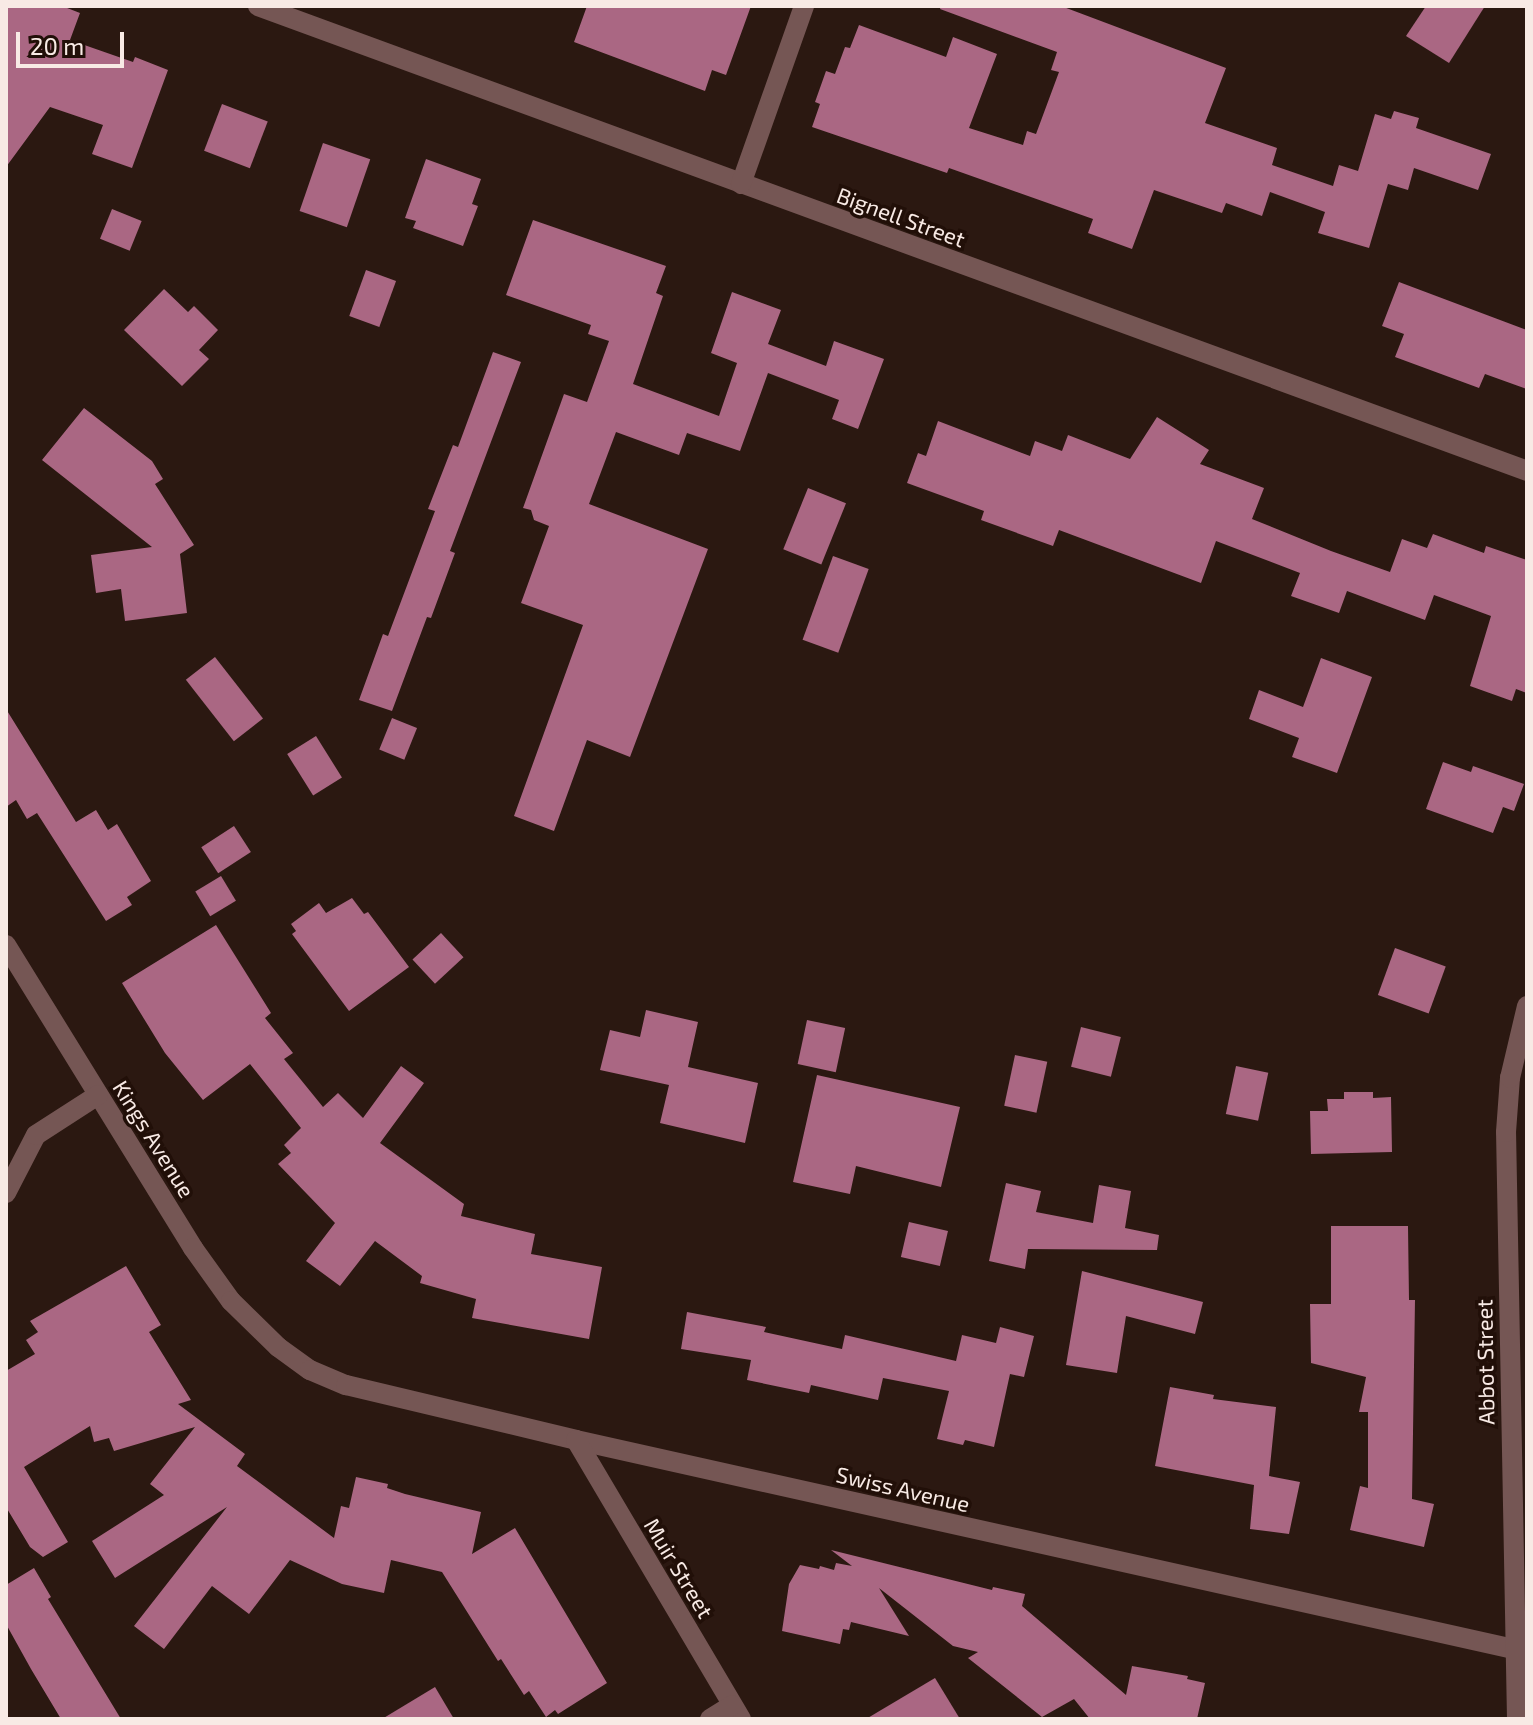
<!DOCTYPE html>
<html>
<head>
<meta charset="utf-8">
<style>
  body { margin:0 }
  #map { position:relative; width:1533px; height:1725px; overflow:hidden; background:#2b1811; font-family:"Exo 2",sans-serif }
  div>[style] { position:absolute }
  .building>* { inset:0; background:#aa6783; transform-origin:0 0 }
  .minor>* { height:20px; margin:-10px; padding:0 10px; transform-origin:10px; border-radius:10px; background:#755654 }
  span { translate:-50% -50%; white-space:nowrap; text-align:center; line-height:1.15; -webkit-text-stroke:7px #210f08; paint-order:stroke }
  .street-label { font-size:22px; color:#f8eae5 }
  .frame { position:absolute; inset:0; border:8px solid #f8eae5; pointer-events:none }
  .scale { position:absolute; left:16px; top:32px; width:108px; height:36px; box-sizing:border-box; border:4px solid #f8eae5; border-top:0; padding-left:10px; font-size:24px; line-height:28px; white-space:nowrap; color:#f8eae5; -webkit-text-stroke:6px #210f08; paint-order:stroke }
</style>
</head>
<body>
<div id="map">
  <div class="building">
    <i style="clip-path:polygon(6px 6px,62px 6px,80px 13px,70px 40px,133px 62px,135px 57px,168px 70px,132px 168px,92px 154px,103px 125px,50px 107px,6px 167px)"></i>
    <i style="clip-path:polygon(587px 6px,751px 6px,726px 75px,712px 70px,705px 91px,574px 42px)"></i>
    <i style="clip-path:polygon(941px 6px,1061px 6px,1226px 68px,1205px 123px,1277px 148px,1272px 165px,1333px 186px,1339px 165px,1358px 171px,1375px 114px,1391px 119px,1394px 111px,1419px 118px,1416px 128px,1491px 154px,1478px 190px,1414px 168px,1408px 190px,1388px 184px,1369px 248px,1318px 233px,1325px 212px,1270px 192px,1262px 216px,1226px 203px,1222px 213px,1154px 190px,1132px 249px,1088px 233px,1093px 219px,949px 168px,947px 173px,812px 127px,820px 104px,815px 102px,826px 71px,835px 74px,845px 47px,850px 48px,859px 25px,946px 57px,953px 37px,997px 54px,969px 128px,1023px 145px,1027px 131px,1036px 134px,1059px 72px,1051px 70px,1057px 52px,940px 9px)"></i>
    <i style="clip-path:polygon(1426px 6px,1485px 6px,1449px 63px,1406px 36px)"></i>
    <i style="left:222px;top:104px;width:49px;height:50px;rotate:21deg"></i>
    <i style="left:323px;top:143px;width:50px;height:72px;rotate:19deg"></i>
    <i style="clip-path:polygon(426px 159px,481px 179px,472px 204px,478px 206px,463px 246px,413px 228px,416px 221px,405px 218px)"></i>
    <i style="left:112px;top:209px;width:32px;height:32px;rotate:22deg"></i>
    <i style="clip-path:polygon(533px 220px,666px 266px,656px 293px,663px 296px,633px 384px,719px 416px,737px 363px,711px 353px,732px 292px,781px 310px,768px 344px,826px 366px,834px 341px,884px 359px,858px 429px,832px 419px,839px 400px,768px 373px,740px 451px,687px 433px,679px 455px,616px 432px,589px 504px,708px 549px,630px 757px,587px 740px,554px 831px,514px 816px,583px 625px,521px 603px,549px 526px,534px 520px,531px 510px,523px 508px,564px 394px,587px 402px,609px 341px,588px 334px,591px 325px,506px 295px)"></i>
    <i style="left:366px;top:270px;width:32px;height:49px;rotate:20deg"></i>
    <i style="clip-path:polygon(1399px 282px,1527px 330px,1527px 389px,1485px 374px,1479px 388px,1395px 357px,1404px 334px,1382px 326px)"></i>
    <i style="clip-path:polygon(164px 289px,188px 312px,194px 306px,218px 330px,199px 350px,209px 359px,182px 386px,124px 330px)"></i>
    <i style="clip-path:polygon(493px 352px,521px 362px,450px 551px,455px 553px,431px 618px,427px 617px,392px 711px,359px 700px,383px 634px,388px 636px,435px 511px,428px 509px,453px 445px,458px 447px)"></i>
    <i style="clip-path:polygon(84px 408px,152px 461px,163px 479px,155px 484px,194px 545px,180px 554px,187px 613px,125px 621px,121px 589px,96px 593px,91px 555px,152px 547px,42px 460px)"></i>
    <i style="clip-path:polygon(1157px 417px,1209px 450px,1200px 464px,1264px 488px,1252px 519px,1331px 551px,1390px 572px,1402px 539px,1427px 548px,1433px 534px,1484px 553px,1486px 546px,1527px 560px,1527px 693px,1516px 689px,1512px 701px,1470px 686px,1491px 616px,1434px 595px,1425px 620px,1347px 591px,1339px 613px,1291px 596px,1300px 573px,1216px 541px,1201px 583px,1059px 530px,1053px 546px,981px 520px,984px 511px,907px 483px,918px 453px,926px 456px,938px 421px,1030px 456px,1035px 441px,1062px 451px,1068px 435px,1130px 459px)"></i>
    <i style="left:808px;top:488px;width:41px;height:66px;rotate:22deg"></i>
    <i style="left:833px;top:556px;width:38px;height:89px;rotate:20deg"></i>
    <i style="left:215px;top:657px;width:78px;height:37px;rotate:52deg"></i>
    <i style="clip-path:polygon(1321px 658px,1372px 677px,1337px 773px,1292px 757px,1299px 738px,1249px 719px,1259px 690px,1303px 707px)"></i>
    <i style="clip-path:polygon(6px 709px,76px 822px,96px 810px,108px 830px,117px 824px,151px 881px,127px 897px,132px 905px,106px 921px,37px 813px,27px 819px,16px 800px,6px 807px)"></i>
    <i style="left:392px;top:718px;width:27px;height:34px;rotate:22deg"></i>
    <i style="left:316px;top:736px;width:49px;height:34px;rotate:58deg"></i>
    <i style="clip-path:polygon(1443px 762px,1471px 772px,1473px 766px,1524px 784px,1514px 811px,1503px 807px,1493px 833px,1426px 809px)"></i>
    <i style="left:234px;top:826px;width:31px;height:39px;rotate:57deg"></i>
    <i style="left:221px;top:876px;width:29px;height:30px;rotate:59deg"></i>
    <i style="clip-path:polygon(352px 898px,364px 914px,368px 912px,409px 967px,349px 1011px,292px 934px,296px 931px,291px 924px,319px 903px,326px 913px)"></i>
    <i style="clip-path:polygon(216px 925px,271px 1013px,265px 1018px,293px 1053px,284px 1059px,323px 1107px,338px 1093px,363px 1118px,401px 1066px,424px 1083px,380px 1143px,464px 1204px,461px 1216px,535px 1234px,531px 1254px,602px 1267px,589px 1339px,472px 1318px,476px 1299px,420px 1283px,422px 1276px,375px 1241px,340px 1286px,306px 1261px,335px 1223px,278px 1164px,291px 1153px,284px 1145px,301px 1128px,250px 1064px,203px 1100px,165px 1053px,122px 983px)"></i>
    <i style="left:441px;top:933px;width:33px;height:39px;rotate:47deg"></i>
    <i style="left:1395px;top:948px;width:54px;height:50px;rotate:20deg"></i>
    <i style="clip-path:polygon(646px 1010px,698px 1022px,688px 1067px,758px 1083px,745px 1143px,660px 1123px,669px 1085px,600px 1070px,610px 1030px,640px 1037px)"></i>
    <i style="left:807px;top:1020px;width:39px;height:45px;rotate:12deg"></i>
    <i style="left:1081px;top:1027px;width:41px;height:41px;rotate:14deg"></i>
    <i style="left:1015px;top:1055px;width:33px;height:52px;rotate:12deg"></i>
    <i style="left:1236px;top:1066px;width:33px;height:49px;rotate:12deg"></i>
    <i style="clip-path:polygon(817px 1075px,960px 1107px,941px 1187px,856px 1166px,850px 1194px,793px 1182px)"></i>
    <i style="clip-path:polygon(1344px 1092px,1373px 1092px,1373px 1098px,1391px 1097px,1392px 1152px,1311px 1154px,1310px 1111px,1328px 1111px,1327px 1099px,1344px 1099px)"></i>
    <i style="clip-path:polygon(1006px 1183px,1041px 1191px,1036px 1212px,1093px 1223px,1099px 1185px,1131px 1191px,1125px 1228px,1159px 1235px,1157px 1250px,1028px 1249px,1025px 1269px,989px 1261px)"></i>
    <i style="left:909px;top:1222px;width:40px;height:36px;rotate:13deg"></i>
    <i style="clip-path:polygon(1331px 1226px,1408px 1226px,1409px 1300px,1415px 1300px,1412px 1499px,1434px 1504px,1424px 1547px,1350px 1530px,1360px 1486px,1368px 1488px,1368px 1412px,1359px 1412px,1366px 1377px,1311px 1363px,1310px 1304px,1331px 1304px)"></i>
    <i style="clip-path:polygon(126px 1266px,161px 1325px,149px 1332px,191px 1400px,178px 1404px,245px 1454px,237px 1466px,334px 1538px,341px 1506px,349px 1508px,356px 1477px,388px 1484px,387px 1488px,405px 1494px,481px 1512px,472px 1554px,515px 1528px,607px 1683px,558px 1714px,555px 1710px,546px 1717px,529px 1691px,524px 1695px,501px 1659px,498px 1661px,442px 1572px,391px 1560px,384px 1593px,342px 1584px,290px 1560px,249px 1614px,212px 1586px,164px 1649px,134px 1626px,227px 1507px,115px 1578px,92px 1541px,164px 1495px,150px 1484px,195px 1427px,114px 1451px,109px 1438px,94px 1442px,90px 1426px,24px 1467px,68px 1542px,43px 1557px,30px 1547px,6px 1507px,6px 1371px,35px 1354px,26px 1340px,38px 1332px,30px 1321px)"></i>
    <i style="clip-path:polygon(1082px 1271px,1203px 1302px,1195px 1334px,1126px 1316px,1117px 1373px,1066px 1365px)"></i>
    <i style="clip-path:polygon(687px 1312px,766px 1327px,764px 1332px,842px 1349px,845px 1335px,956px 1361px,962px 1335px,996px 1343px,1000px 1327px,1034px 1336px,1024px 1377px,1010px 1374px,994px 1447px,965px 1440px,963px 1445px,937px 1439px,949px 1391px,883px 1378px,878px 1400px,811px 1385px,809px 1393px,747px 1380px,751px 1360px,681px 1349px)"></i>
    <i style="clip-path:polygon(1170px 1387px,1214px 1395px,1213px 1399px,1276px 1407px,1269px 1476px,1300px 1482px,1289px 1534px,1250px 1529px,1254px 1485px,1155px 1466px)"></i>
    <i style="clip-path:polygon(831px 1550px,992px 1590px,993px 1587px,1025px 1594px,1022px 1606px,1126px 1695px,1132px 1666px,1188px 1676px,1187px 1679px,1205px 1683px,1197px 1719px,1090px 1719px,1074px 1699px,1042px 1717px,968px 1658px,978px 1652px,953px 1646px,879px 1588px,909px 1636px,851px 1622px,849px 1630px,843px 1629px,840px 1644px,782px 1631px,789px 1584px,800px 1565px,819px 1569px,820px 1566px,834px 1570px,836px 1563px,852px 1566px)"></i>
    <i style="clip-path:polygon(34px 1568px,51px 1597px,48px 1599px,121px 1719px,61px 1719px,31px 1669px,6px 1624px,6px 1585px)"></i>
    <i style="clip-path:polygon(935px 1678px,960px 1719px,866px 1719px)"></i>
    <i style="clip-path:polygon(435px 1687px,454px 1719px,382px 1719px)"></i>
  </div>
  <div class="minor">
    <i style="left:258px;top:6px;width:1352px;rotate:20.12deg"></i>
    <i style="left:741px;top:184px;width:189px;rotate:-70.5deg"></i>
    <i style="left:6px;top:945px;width:356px;rotate:58.3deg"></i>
    <i style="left:193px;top:1248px;width:65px;rotate:54.4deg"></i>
    <i style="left:231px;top:1301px;width:66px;rotate:44.4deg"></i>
    <i style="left:278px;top:1347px;width:39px;rotate:36deg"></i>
    <i style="left:310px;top:1370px;width:39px;rotate:23deg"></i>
    <i style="left:346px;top:1385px;width:236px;rotate:13.4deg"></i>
    <i style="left:576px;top:1440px;width:974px;rotate:12.57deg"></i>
    <i style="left:6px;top:1193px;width:65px;rotate:-62.7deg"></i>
    <i style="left:36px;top:1135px;width:74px;rotate:-32.8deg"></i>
    <i style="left:576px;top:1440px;width:324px;rotate:59.4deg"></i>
    <i style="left:710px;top:1719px;width:26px;rotate:-32deg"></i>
    <i style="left:1517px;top:1719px;width:587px;rotate:-91.07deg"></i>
    <i style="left:1506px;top:1132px;width:54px;rotate:-85.8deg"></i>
    <i style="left:1510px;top:1078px;width:74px;rotate:-76.7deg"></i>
  </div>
  <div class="street-label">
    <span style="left:901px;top:217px;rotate:20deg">Bignell Street</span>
    <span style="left:154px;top:1139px;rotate:58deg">Kings Avenue</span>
    <span style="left:1485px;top:1362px;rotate:-91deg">Abbot Street</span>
    <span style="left:903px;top:1489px;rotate:13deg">Swiss Avenue</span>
    <span style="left:679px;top:1568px;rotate:59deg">Muir Street</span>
  </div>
  <div class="frame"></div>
  <div class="scale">20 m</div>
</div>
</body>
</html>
